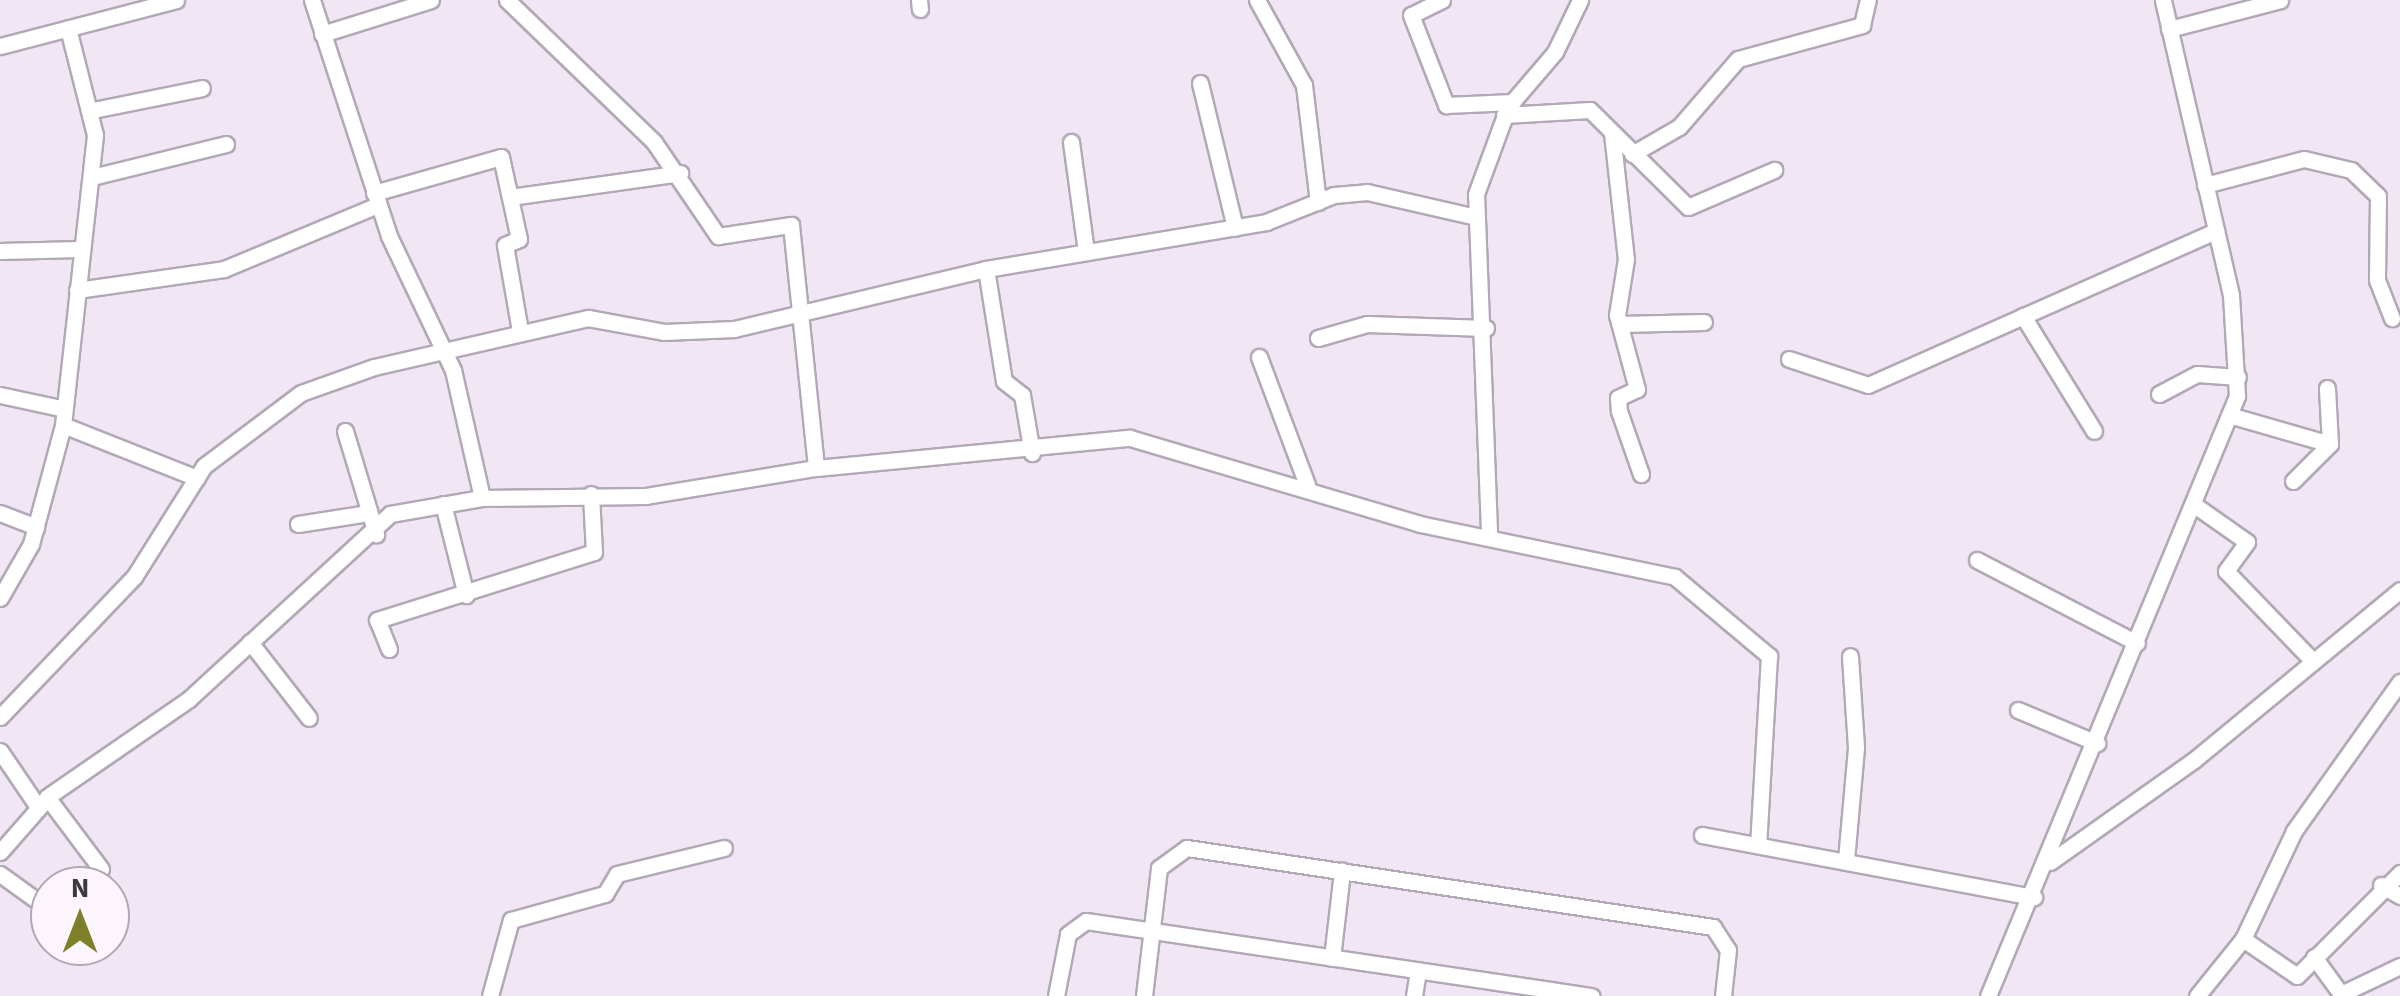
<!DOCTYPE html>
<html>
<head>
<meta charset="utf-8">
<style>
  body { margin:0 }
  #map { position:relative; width:2400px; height:996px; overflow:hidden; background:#f1e6f4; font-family:"Source Sans 3",sans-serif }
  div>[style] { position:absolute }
  .roads { filter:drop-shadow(2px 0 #b3a8b6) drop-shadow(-2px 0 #b3a8b6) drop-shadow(0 2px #b3a8b6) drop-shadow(0 -2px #b3a8b6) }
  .street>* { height:15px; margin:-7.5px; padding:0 7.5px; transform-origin:7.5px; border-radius:7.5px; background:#fff }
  span { translate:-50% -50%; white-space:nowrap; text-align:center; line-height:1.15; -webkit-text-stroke:10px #fcf5fe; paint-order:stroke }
  .north { position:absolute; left:30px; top:866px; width:100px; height:100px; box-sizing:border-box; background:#fcf5fe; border:2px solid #afa9b1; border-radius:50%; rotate:0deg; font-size:28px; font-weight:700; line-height:40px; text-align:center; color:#3c373d }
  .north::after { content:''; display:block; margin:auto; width:35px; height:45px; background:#7e7f28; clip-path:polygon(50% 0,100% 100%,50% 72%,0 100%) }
</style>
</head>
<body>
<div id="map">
  <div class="roads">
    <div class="street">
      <i style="left:312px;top:0;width:248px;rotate:71.9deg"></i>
      <i style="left:389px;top:236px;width:148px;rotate:64.5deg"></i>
      <i style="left:453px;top:370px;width:131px;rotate:77.2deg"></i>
      <i style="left:507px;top:0;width:204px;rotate:44deg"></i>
      <i style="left:654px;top:142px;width:114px;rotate:55.8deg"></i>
      <i style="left:718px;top:236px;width:74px;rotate:-8.6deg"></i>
      <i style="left:791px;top:225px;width:244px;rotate:84.1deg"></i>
      <i style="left:919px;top:0;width:9px;rotate:84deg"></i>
      <i style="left:1257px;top:0;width:97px;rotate:61.1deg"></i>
      <i style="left:1304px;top:85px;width:118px;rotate:83.2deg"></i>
      <i style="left:1442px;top:0;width:34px;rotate:154deg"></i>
      <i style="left:1411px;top:15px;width:97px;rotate:68.7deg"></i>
      <i style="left:1446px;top:105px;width:67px;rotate:-2.6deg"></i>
      <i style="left:2169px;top:29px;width:115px;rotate:-14.6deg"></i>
      <i style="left:322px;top:34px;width:114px;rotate:-17.3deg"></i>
      <i style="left:0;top:46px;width:182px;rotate:-14.6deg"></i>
      <i style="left:1200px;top:83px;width:149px;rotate:76.4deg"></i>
      <i style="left:93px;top:110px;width:111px;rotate:-11.4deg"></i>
      <i style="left:1504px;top:115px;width:86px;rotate:-3.3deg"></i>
      <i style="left:1590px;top:110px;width:138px;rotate:44.7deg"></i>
      <i style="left:1688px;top:207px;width:94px;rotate:-23.3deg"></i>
      <i style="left:1612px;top:133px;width:127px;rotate:83.7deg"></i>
      <i style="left:1626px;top:259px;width:57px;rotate:99.1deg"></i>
      <i style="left:1617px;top:315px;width:77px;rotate:74.9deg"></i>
      <i style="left:1637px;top:389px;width:21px;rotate:155deg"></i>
      <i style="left:1618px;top:398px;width:13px;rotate:86deg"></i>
      <i style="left:1619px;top:411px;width:67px;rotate:70.8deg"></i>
      <i style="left:1071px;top:142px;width:111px;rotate:82.2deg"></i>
      <i style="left:1632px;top:154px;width:54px;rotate:-29.9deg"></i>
      <i style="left:1679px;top:127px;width:90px;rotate:-49.1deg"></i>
      <i style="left:1738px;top:59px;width:129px;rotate:-15.3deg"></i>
      <i style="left:1862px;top:25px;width:26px;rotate:-77deg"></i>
      <i style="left:92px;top:177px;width:138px;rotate:-13.8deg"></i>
      <i style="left:2205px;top:185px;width:102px;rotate:-14.7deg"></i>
      <i style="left:2304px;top:159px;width:48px;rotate:13.2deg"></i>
      <i style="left:2351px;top:170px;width:37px;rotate:44deg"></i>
      <i style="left:2378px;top:196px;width:84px;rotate:90.7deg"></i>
      <i style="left:2377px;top:280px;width:41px;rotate:68.5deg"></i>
      <i style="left:374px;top:193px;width:132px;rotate:-15.8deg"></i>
      <i style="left:501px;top:157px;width:84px;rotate:77.6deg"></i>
      <i style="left:519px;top:239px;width:15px;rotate:157deg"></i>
      <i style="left:505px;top:245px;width:87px;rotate:80.1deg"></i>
      <i style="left:510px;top:197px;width:172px;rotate:-8deg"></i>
      <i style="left:0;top:251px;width:80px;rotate:-1.4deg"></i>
      <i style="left:986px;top:269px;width:113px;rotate:80.9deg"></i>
      <i style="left:1004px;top:381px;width:23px;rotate:38deg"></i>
      <i style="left:1022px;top:395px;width:59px;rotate:80.2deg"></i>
      <i style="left:77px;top:290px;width:148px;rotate:-8.1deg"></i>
      <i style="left:224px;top:269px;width:167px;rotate:-22.6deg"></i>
      <i style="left:2023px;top:316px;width:135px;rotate:58.3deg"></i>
      <i style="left:1620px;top:324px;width:84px;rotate:-1.4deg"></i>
      <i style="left:1318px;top:338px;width:51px;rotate:-15.9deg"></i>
      <i style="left:1367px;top:324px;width:119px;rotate:1.9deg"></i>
      <i style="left:1259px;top:357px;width:137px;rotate:69.4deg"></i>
      <i style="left:1789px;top:359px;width:83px;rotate:18.2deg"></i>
      <i style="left:1868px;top:385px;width:381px;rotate:-23.9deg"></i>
      <i style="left:2159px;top:394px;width:43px;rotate:-27.8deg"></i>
      <i style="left:2197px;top:374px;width:41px;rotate:4.2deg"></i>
      <i style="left:0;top:395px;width:66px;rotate:12.2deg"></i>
      <i style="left:2229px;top:415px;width:105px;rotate:16deg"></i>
      <i style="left:63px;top:425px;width:144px;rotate:21.6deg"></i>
      <i style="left:345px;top:431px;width:108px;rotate:73.2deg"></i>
      <i style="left:2293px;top:481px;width:52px;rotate:-45deg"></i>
      <i style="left:2330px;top:444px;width:56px;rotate:-93.1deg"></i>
      <i style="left:443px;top:504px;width:94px;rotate:75.8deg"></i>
      <i style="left:2193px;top:504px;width:66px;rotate:35.1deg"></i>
      <i style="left:2247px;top:542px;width:36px;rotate:126deg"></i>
      <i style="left:2226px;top:571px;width:125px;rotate:46deg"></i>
      <i style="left:0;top:513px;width:39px;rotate:21deg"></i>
      <i style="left:298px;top:524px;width:71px;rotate:-8.9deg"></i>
      <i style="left:1489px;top:531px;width:337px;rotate:-92.2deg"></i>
      <i style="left:1476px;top:194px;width:93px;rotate:-69.8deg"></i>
      <i style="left:1508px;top:107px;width:72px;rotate:-49.5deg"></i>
      <i style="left:1555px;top:52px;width:58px;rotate:-64.3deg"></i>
      <i style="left:1977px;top:560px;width:180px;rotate:27.4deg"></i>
      <i style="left:0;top:598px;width:62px;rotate:-60.1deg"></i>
      <i style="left:31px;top:544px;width:123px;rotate:-74.9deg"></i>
      <i style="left:63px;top:425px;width:292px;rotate:-83.7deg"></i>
      <i style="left:95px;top:135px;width:110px;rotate:-104.2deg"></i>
      <i style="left:250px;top:642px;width:96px;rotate:52.2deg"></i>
      <i style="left:389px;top:649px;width:31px;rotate:-112deg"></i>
      <i style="left:377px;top:620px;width:227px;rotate:-17.4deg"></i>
      <i style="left:594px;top:552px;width:58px;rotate:-93deg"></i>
      <i style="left:2018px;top:710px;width:86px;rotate:22.7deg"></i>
      <i style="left:0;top:717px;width:194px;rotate:-46.3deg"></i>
      <i style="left:134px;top:577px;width:131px;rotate:-57.8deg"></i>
      <i style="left:204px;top:466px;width:121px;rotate:-37deg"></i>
      <i style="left:301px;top:393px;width:77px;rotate:-19.6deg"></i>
      <i style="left:374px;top:367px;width:220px;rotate:-12.9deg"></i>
      <i style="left:588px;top:318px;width:77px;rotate:10.4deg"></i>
      <i style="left:664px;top:332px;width:70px;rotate:-2.5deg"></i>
      <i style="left:734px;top:329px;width:259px;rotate:-13.4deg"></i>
      <i style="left:986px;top:269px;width:284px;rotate:-9.5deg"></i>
      <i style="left:1266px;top:222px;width:73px;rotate:-21.7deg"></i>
      <i style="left:1334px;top:195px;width:33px;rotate:-5deg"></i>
      <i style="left:1367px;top:192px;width:112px;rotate:12.9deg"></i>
      <i style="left:0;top:751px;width:68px;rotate:55.8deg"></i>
      <i style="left:47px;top:797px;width:90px;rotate:53.1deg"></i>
      <i style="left:1702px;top:835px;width:338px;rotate:10.6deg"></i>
      <i style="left:0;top:852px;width:76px;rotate:-48.7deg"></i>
      <i style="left:50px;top:795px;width:169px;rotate:-34.6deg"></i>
      <i style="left:189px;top:699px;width:273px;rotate:-42.6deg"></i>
      <i style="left:390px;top:514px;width:93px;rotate:-9.9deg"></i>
      <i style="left:482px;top:498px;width:164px;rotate:-0.7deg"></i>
      <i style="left:646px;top:496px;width:172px;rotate:-9.4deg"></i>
      <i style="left:816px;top:468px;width:315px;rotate:-5.5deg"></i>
      <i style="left:1130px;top:438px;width:302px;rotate:16.5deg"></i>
      <i style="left:1420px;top:524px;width:260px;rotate:11.7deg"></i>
      <i style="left:1675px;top:577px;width:123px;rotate:40deg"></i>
      <i style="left:1769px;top:656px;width:189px;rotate:93.3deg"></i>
      <i style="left:1846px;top:860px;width:113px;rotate:-84.9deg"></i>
      <i style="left:1856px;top:747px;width:91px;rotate:-93.8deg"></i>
      <i style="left:2050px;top:862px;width:176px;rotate:-35.3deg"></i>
      <i style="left:2194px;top:760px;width:267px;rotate:-39.5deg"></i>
      <i style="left:0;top:874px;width:62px;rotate:35.8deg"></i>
      <i style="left:2381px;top:885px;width:22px;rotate:30deg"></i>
      <i style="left:2243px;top:939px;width:65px;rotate:34.4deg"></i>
      <i style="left:2297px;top:976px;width:146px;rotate:-45deg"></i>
      <i style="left:2314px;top:957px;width:46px;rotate:53.9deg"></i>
      <i style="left:2341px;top:994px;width:65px;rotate:-25.4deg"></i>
      <i style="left:1332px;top:958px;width:88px;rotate:-83.4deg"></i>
      <i style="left:490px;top:996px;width:79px;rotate:-74.6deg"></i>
      <i style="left:511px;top:920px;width:98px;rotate:-15.5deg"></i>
      <i style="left:605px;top:894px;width:23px;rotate:-59deg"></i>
      <i style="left:617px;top:874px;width:110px;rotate:-13.7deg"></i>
      <i style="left:1056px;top:996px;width:63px;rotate:-79deg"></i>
      <i style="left:1068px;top:934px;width:22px;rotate:-36deg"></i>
      <i style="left:1086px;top:921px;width:511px;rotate:8.45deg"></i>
      <i style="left:1144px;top:996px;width:129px;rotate:-83.3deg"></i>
      <i style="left:1159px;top:868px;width:34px;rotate:-36deg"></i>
      <i style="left:1187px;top:848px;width:532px;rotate:8.54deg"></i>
      <i style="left:1713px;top:927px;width:27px;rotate:57deg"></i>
      <i style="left:1728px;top:950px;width:46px;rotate:96.2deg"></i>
      <i style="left:1414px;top:996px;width:26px;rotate:-81deg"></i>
      <i style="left:1988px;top:996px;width:650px;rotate:-67.46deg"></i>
      <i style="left:2237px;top:396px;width:101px;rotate:-93.4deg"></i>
      <i style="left:2231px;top:295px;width:303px;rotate:-103deg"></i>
      <i style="left:2197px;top:996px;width:73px;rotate:-51.1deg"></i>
      <i style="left:2243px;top:939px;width:119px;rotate:-64.7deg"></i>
      <i style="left:2294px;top:831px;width:183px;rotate:-54.6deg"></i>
    </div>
  </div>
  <div class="north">N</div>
</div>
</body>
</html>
